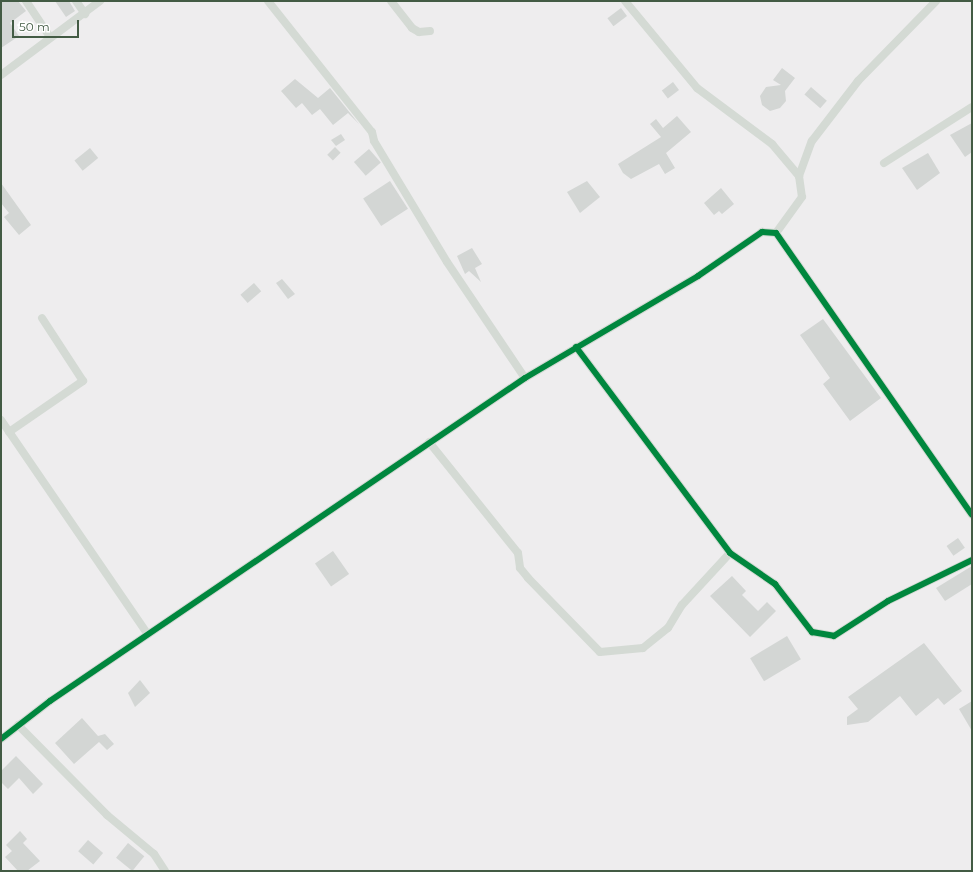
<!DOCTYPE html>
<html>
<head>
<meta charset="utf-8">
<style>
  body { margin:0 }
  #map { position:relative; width:973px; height:872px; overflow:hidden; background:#eeedee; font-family:Montserrat,sans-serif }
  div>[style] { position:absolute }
  .building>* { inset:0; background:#d3d6d4; transform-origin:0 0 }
  .minor>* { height:8px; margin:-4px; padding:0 4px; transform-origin:4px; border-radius:4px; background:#d4dad4 }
  .cycleway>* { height:6px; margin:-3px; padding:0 3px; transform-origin:3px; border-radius:3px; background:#00873e }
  span { translate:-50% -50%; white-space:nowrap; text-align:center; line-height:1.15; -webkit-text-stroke:3px #fff; paint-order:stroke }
  .frame { position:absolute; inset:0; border:2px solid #435b44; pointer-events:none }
  .scale { position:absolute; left:12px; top:20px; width:67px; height:18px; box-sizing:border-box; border:2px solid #435b44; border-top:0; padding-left:5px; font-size:12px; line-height:14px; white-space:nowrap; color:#435b44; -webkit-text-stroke:3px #fff; paint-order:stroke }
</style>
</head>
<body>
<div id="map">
  <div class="building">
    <i style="clip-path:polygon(1px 1px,18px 1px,26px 11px,10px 23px,19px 36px,1px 48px)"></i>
    <i style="clip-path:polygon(55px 1px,69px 1px,75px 11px,66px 17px)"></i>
    <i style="left:621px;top:8px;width:10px;height:17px;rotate:53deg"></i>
    <i style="clip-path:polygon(782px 68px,795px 78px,785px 91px,786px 101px,780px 108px,770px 111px,762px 105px,760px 96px,766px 87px,781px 85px,773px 80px)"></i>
    <i style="clip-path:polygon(295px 79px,318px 98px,330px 88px,359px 124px,348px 113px,333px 125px,320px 109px,312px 115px,302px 103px,296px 108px,281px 91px)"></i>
    <i style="left:673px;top:82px;width:10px;height:14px;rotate:53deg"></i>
    <i style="left:811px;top:87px;width:21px;height:10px;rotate:41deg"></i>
    <i style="clip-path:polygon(677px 116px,691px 132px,666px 153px,675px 168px,665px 174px,659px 164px,631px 179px,623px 173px,618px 164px,661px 137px,650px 124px,656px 119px,663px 128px)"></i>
    <i style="clip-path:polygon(972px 123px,972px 152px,965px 157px,950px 135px)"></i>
    <i style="clip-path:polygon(341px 134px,345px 140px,336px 146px,331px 140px)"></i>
    <i style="left:335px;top:147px;width:8px;height:11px;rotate:45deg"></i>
    <i style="left:90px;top:148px;width:13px;height:20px;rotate:51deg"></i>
    <i style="left:369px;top:149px;width:18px;height:20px;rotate:49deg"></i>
    <i style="clip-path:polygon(928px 153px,940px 173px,917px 190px,902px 168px)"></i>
    <i style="left:390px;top:181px;width:33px;height:32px;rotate:57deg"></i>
    <i style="clip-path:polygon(587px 181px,600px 197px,580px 213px,567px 192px)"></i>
    <i style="clip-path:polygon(1px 183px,31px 225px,19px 235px,4px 217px,9px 213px,1px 203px)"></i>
    <i style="clip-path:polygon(721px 188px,734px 204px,722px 214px,719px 211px,714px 215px,704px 203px)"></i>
    <i style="clip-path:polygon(472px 248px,482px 264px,475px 268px,481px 282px,469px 271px,465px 274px,457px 256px)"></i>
    <i style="clip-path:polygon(282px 279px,295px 294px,288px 299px,276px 283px)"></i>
    <i style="left:254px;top:283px;width:11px;height:18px;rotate:49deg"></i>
    <i style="clip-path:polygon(823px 319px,881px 398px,850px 421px,823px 384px,830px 378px,800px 335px)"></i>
    <i style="left:958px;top:538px;width:12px;height:14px;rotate:55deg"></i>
    <i style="left:333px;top:551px;width:28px;height:22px;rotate:55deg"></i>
    <i style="clip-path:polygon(972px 566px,972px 584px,945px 601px,936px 588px)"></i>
    <i style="clip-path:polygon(732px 576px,746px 591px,742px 595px,758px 611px,767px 602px,776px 611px,750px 637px,710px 596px)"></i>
    <i style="left:787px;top:636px;width:27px;height:43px;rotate:59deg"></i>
    <i style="clip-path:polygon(924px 643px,962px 691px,944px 705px,938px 698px,916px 716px,900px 696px,868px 722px,847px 725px,847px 717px,858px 709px,848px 697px)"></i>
    <i style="clip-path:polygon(140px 680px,150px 693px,135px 707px,128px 693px)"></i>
    <i style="clip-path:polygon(972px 701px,972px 731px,959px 709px)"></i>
    <i style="clip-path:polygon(82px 718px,98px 736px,105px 734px,114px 744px,107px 750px,99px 742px,74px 764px,55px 743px)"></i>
    <i style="clip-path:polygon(16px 756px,43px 784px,33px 794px,19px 778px,8px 789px,1px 782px,1px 771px)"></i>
    <i style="clip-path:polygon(20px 831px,27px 839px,23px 843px,40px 861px,27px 871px,18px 871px,5px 857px,12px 851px,6px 845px)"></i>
    <i style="left:88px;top:840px;width:20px;height:15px;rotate:41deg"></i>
    <i style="left:128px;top:843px;width:21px;height:19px;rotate:39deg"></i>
  </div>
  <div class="minor">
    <i style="left:26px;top:1px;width:43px;rotate:56.3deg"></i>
    <i style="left:76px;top:1px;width:16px;rotate:55deg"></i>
    <i style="left:268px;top:1px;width:167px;rotate:51.6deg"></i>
    <i style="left:372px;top:132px;width:9px;rotate:77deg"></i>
    <i style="left:374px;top:141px;width:141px;rotate:58.9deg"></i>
    <i style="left:447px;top:262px;width:140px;rotate:56.1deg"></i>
    <i style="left:391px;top:1px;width:34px;rotate:52deg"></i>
    <i style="left:412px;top:28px;width:8px;rotate:30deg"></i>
    <i style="left:419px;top:32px;width:11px;rotate:-5deg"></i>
    <i style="left:625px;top:1px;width:113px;rotate:50.4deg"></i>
    <i style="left:697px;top:88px;width:94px;rotate:36.7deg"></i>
    <i style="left:772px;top:144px;width:42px;rotate:49.8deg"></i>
    <i style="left:799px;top:176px;width:21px;rotate:82deg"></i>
    <i style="left:802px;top:197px;width:44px;rotate:125.8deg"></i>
    <i style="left:1px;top:75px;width:124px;rotate:-36.8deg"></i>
    <i style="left:884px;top:163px;width:104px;rotate:-32.5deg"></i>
    <i style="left:799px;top:176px;width:37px;rotate:-70deg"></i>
    <i style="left:812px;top:141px;width:76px;rotate:-52.5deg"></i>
    <i style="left:858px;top:81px;width:112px;rotate:-45.7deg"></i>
    <i style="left:576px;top:347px;width:257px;rotate:53.2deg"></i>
    <i style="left:730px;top:553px;width:55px;rotate:34.6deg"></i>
    <i style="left:775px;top:584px;width:61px;rotate:52.4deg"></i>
    <i style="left:812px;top:632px;width:22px;rotate:10deg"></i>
    <i style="left:834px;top:636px;width:64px;rotate:-32.9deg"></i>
    <i style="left:888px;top:601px;width:93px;rotate:-26deg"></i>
    <i style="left:1px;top:420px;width:260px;rotate:55.6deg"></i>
    <i style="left:9px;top:432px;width:90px;rotate:-34.6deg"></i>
    <i style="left:83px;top:381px;width:75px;rotate:-123.1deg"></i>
    <i style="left:429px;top:442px;width:142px;rotate:51.3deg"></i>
    <i style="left:518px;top:553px;width:15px;rotate:82deg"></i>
    <i style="left:520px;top:568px;width:13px;rotate:51deg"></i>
    <i style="left:528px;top:578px;width:103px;rotate:45.8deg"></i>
    <i style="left:600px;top:652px;width:43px;rotate:-5.3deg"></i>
    <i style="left:643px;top:648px;width:32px;rotate:-39deg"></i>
    <i style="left:668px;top:628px;width:27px;rotate:-59deg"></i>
    <i style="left:682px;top:605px;width:71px;rotate:-47.3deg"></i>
    <i style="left:18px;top:725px;width:127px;rotate:45.3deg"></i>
    <i style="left:107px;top:815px;width:61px;rotate:39.7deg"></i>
    <i style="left:154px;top:854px;width:20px;rotate:57deg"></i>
    <i style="left:1px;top:739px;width:62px;rotate:-37.8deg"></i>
    <i style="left:50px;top:701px;width:574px;rotate:-34.22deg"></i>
    <i style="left:525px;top:378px;width:201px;rotate:-30.5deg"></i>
    <i style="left:698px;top:276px;width:78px;rotate:-34.5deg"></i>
    <i style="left:762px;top:232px;width:14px;rotate:4deg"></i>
    <i style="left:776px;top:233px;width:343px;rotate:55.2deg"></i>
  </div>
  <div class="cycleway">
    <i style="left:576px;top:347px;width:257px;rotate:53.2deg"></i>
    <i style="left:730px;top:553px;width:55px;rotate:34.6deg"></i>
    <i style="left:775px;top:584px;width:61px;rotate:52.4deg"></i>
    <i style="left:812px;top:632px;width:22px;rotate:10deg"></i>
    <i style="left:834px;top:636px;width:64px;rotate:-32.9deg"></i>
    <i style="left:888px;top:601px;width:93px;rotate:-26deg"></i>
    <i style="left:1px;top:739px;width:62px;rotate:-37.8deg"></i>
    <i style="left:50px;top:701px;width:574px;rotate:-34.22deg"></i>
    <i style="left:525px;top:378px;width:201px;rotate:-30.5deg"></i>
    <i style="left:698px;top:276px;width:78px;rotate:-34.5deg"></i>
    <i style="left:762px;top:232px;width:14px;rotate:4deg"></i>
    <i style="left:776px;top:233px;width:343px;rotate:55.2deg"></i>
  </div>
  <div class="frame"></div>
  <div class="scale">50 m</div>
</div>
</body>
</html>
